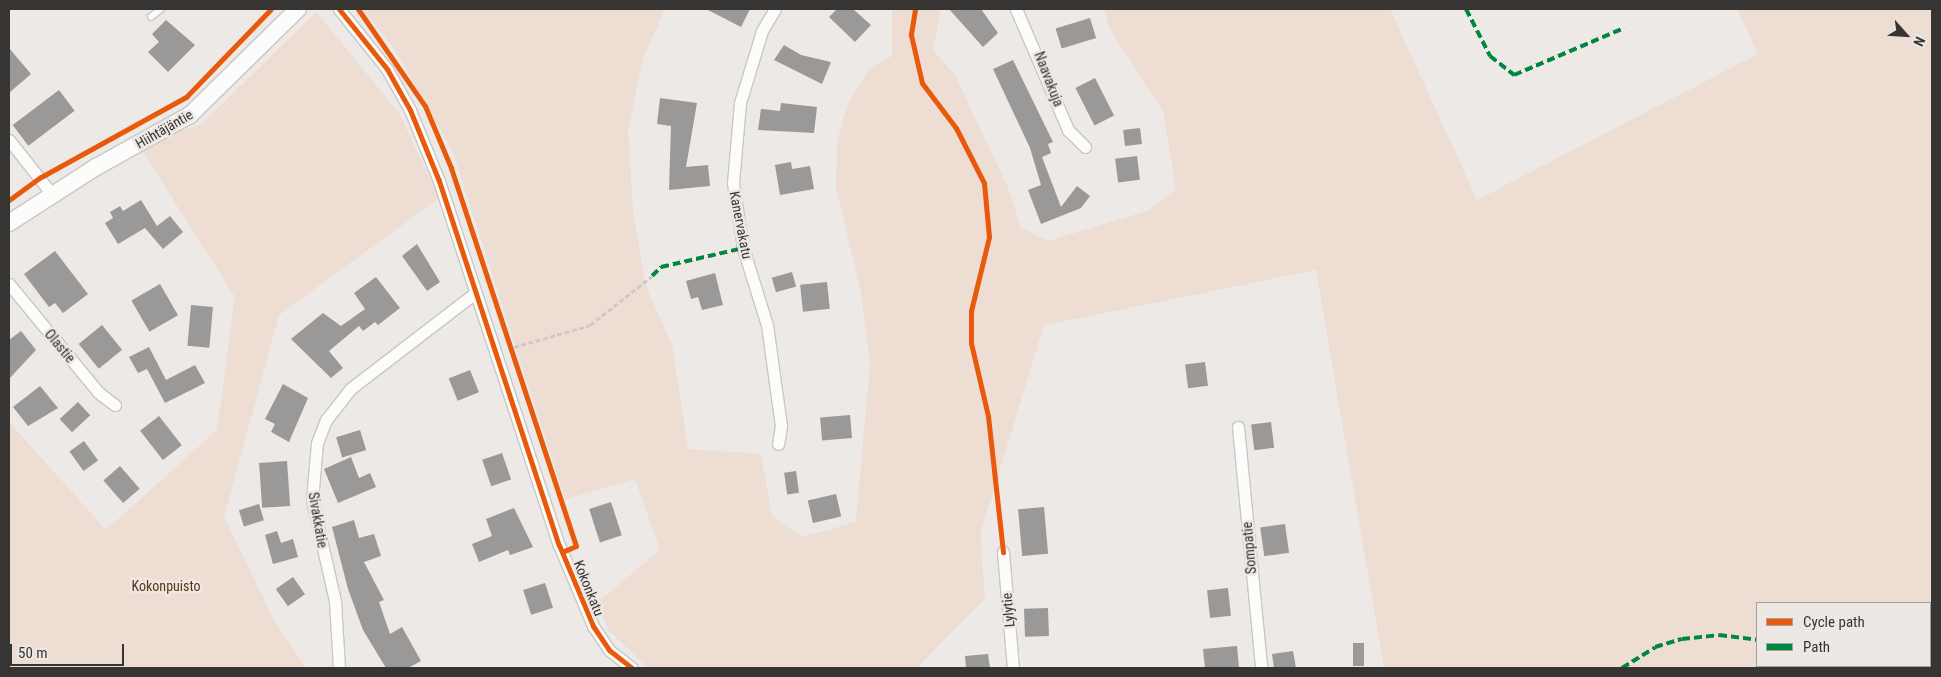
<!DOCTYPE html>
<html>
<head>
<meta charset="utf-8">
<style>
  body { margin:0 }
  #map { position:relative; width:1941px; height:677px; overflow:hidden; background:#ece9e6; font-family:"Roboto Condensed",sans-serif }
  div>[style] { position:absolute }
  .green>* { inset:0; background:#edddd2 }
  .building>* { inset:0; background:#9a9998; transform-origin:0 0 }
  .path>* { height:2.5px; margin-top:-1.25px; transform-origin:0; background:repeating-linear-gradient(90deg,#cbcac8 0 5px,transparent 0 7.5px) }
  .roads { filter:drop-shadow(1px 0 #c9c7c6) drop-shadow(-1px 0 #c9c7c6) drop-shadow(0 1px #c9c7c6) drop-shadow(0 -1px #c9c7c6) }
  .lane>* { height:5.5px; margin:-2.75px; padding:0 2.75px; transform-origin:2.75px; border-radius:2.75px; background:#fcfcfb }
  .street>* { height:11px; margin:-5.5px; padding:0 5.5px; transform-origin:5.5px; border-radius:5.5px; background:#fcfcfb }
  .secondary>* { height:16px; margin:-8px; padding:0 8px; transform-origin:8px; border-radius:8px; background:#fcfcfb }
  .quiet>* { height:4px; margin-top:-2px; transform-origin:0; background:repeating-linear-gradient(90deg,#00873e 0 8px,transparent 0 12px) }
  .cycleway>* { height:5px; margin:-2.5px; padding:0 2.5px; transform-origin:2.5px; border-radius:2.5px; background:#e8590c }
  span { translate:-50% -50%; white-space:nowrap; text-align:center; line-height:1.15; -webkit-text-stroke:5px #eee8e4; paint-order:stroke }
  .street-label { font-size:14px; color:#373533 }
  .park-label { font-size:14px; color:#5b3414 }
  .frame { position:absolute; inset:0; border:10px solid #373533; pointer-events:none }
  .legend { position:absolute; left:1756px; top:602px; width:175px; height:65px; box-sizing:border-box; background:#eee8e4; border:1px solid #a5a09d; margin:0; padding:6px 9px; list-style:none; font-size:15px; color:#373533 }
  .legend li { display:flex; align-items:center; gap:10px; height:25px }
  .legend b { width:25px; border:1px solid #a5a09d }
  .north { position:absolute; left:1881px; top:10px; width:50px; height:50px; -webkit-text-stroke:4px #eee8e4; paint-order:stroke; rotate:116deg; font-size:14px; font-weight:700; line-height:20px; text-align:center; color:#373533 }
  .north::after { content:''; display:block; margin:auto; width:18px; height:22px; background:#373533; clip-path:polygon(50% 0,100% 100%,50% 72%,0 100%) }
  .scale { position:absolute; left:10px; top:644px; width:114px; height:22px; box-sizing:border-box; border:2px solid #373533; border-top:0; padding-left:6px; font-size:15px; line-height:18px; white-space:nowrap; color:#373533; -webkit-text-stroke:4px #eee8e4; paint-order:stroke }
</style>
</head>
<body>
<div id="map">
  <div class="green">
    <i style="clip-path:polygon(evenodd,362px 9px,665px 9px,643px 58px,628px 131px,633px 212px,646px 287px,672px 344px,688px 449px,761px 454px,772px 516px,802px 537px,856px 522px,870px 363px,860px 286px,836px 189px,837px 141px,849px 101px,870px 68px,892px 56px,892px 9px,941px 9px,933px 50px,955px 75px,1008px 188px,1021px 228px,1048px 241px,1147px 211px,1176px 190px,1163px 111px,1111px 31px,1104px 9px,1390px 9px,1477px 200px,1758px 54px,1737px 9px,1932px 9px,1932px 668px,1384px 668px,1316px 270px,1044px 325px,980px 534px,985px 598px,917px 668px,648px 668px,608px 630px,598px 602px,660px 550px,635px 479px,565px 499px,452px 150px,394px 48px,362px 9px,1757px 603px,1930px 603px,1930px 666px,1757px 666px,1757px 603px)"></i>
    <i style="clip-path:polygon(316px 12px,399px 113px,439px 198px,279px 315px,224px 517px,275px 622px,306px 668px,9px 668px,9px 422px,106px 530px,217px 430px,235px 297px,138px 144px,201px 125px)"></i>
  </div>
  <div class="building">
    <i style="clip-path:polygon(706px 9px,750px 9px,741px 27px)"></i>
    <i style="clip-path:polygon(837px 9px,853px 9px,871px 25px,855px 42px,829px 17px)"></i>
    <i style="clip-path:polygon(949px 9px,981px 9px,998px 33px,983px 47px)"></i>
    <i style="left:1090px;top:18px;width:21px;height:36px;rotate:73deg"></i>
    <i style="clip-path:polygon(166px 20px,195px 45px,168px 72px,148px 52px,159px 42px,152px 34px)"></i>
    <i style="clip-path:polygon(784px 45px,801px 55px,831px 62px,822px 84px,774px 60px)"></i>
    <i style="clip-path:polygon(9px 48px,31px 74px,9px 93px)"></i>
    <i style="clip-path:polygon(1013px 60px,1053px 142px,1048px 144px,1051px 153px,1042px 157px,1061px 207px,1077px 186px,1090px 196px,1081px 208px,1041px 224px,1028px 190px,1041px 185px,1030px 148px,993px 69px)"></i>
    <i style="left:1095px;top:78px;width:42px;height:22px;rotate:63deg"></i>
    <i style="left:59px;top:90px;width:26px;height:58px;rotate:53deg"></i>
    <i style="clip-path:polygon(660px 98px,697px 103px,686px 167px,708px 165px,710px 186px,669px 190px,671px 126px,657px 124px)"></i>
    <i style="clip-path:polygon(781px 103px,817px 107px,814px 133px,758px 130px,761px 109px,780px 111px)"></i>
    <i style="left:1140px;top:128px;width:16px;height:17px;rotate:83deg"></i>
    <i style="left:1137px;top:156px;width:24px;height:22px;rotate:83deg"></i>
    <i style="clip-path:polygon(791px 162px,792px 169px,810px 166px,814px 189px,780px 195px,775px 165px)"></i>
    <i style="clip-path:polygon(141px 200px,157px 226px,170px 216px,183px 232px,163px 249px,145px 228px,118px 244px,105px 223px,113px 218px,110px 212px,120px 206px,123px 211px)"></i>
    <i style="clip-path:polygon(417px 244px,440px 282px,427px 291px,402px 256px)"></i>
    <i style="clip-path:polygon(55px 251px,88px 294px,63px 313px,55px 303px,49px 307px,24px 274px)"></i>
    <i style="left:792px;top:272px;width:15px;height:21px;rotate:74deg"></i>
    <i style="clip-path:polygon(715px 273px,723px 305px,702px 310px,698px 297px,691px 299px,686px 281px)"></i>
    <i style="clip-path:polygon(376px 277px,400px 308px,378px 325px,375px 322px,363px 331px,359px 326px,329px 351px,343px 368px,331px 378px,291px 339px,323px 313px,341px 326px,365px 309px,354px 293px)"></i>
    <i style="left:827px;top:282px;width:27px;height:27px;rotate:84deg"></i>
    <i style="left:160px;top:284px;width:36px;height:33px;rotate:60deg"></i>
    <i style="left:191px;top:305px;width:22px;height:41px;rotate:5deg"></i>
    <i style="left:102px;top:325px;width:32px;height:30px;rotate:51deg"></i>
    <i style="clip-path:polygon(21px 331px,36px 350px,9px 379px,9px 340px)"></i>
    <i style="clip-path:polygon(149px 347px,166px 380px,195px 365px,205px 383px,165px 403px,147px 369px,138px 373px,129px 357px)"></i>
    <i style="left:1205px;top:362px;width:24px;height:20px;rotate:83deg"></i>
    <i style="left:470px;top:370px;width:24px;height:23px;rotate:68deg"></i>
    <i style="clip-path:polygon(283px 384px,308px 398px,289px 442px,271px 432px,275px 424px,265px 419px)"></i>
    <i style="clip-path:polygon(40px 386px,58px 408px,28px 426px,13px 407px)"></i>
    <i style="left:78px;top:402px;width:18px;height:25px;rotate:47deg"></i>
    <i style="left:850px;top:415px;width:23px;height:30px;rotate:85deg"></i>
    <i style="left:159px;top:416px;width:37px;height:24px;rotate:52deg"></i>
    <i style="left:1271px;top:422px;width:26px;height:20px;rotate:83deg"></i>
    <i style="left:360px;top:430px;width:21px;height:25px;rotate:73deg"></i>
    <i style="left:84px;top:441px;width:24px;height:18px;rotate:54deg"></i>
    <i style="left:502px;top:453px;width:28px;height:21px;rotate:71deg"></i>
    <i style="clip-path:polygon(351px 457px,359px 478px,370px 473px,376px 487px,338px 503px,324px 469px)"></i>
    <i style="left:287px;top:461px;width:45px;height:28px;rotate:86deg"></i>
    <i style="left:120px;top:466px;width:30px;height:22px;rotate:49deg"></i>
    <i style="left:796px;top:471px;width:22px;height:12px;rotate:82deg"></i>
    <i style="left:836px;top:494px;width:23px;height:29px;rotate:77deg"></i>
    <i style="left:611px;top:502px;width:35px;height:23px;rotate:72deg"></i>
    <i style="left:259px;top:504px;width:17px;height:21px;rotate:73deg"></i>
    <i style="left:1044px;top:507px;width:47px;height:26px;rotate:85deg"></i>
    <i style="clip-path:polygon(514px 508px,533px 547px,510px 555px,508px 550px,479px 562px,472px 544px,492px 536px,486px 519px)"></i>
    <i style="clip-path:polygon(354px 520px,359px 538px,374px 534px,381px 556px,364px 562px,384px 600px,379px 602px,390px 634px,402px 627px,421px 661px,408px 668px,386px 668px,363px 630px,348px 589px,332px 527px)"></i>
    <i style="left:1285px;top:524px;width:29px;height:25px;rotate:82deg"></i>
    <i style="clip-path:polygon(277px 531px,281px 543px,293px 539px,298px 557px,273px 564px,265px 535px)"></i>
    <i style="left:293px;top:577px;width:21px;height:21px;rotate:55deg"></i>
    <i style="left:545px;top:583px;width:26px;height:23px;rotate:72deg"></i>
    <i style="left:1228px;top:588px;width:28px;height:21px;rotate:84deg"></i>
    <i style="left:1048px;top:608px;width:28px;height:24px;rotate:88deg"></i>
    <i style="left:1353px;top:643px;width:11px;height:23px"></i>
    <i style="clip-path:polygon(1237px 646px,1239px 668px,1205px 668px,1203px 649px)"></i>
    <i style="clip-path:polygon(1293px 651px,1296px 668px,1274px 668px,1272px 654px)"></i>
    <i style="clip-path:polygon(988px 654px,990px 668px,966px 668px,965px 656px)"></i>
  </div>
  <div class="path">
    <i style="left:514px;top:347px;width:79px;rotate:-16.1deg"></i>
    <i style="left:590px;top:325px;width:79px;rotate:-38.3deg"></i>
  </div>
  <div class="roads">
    <div class="lane">
      <i style="left:151px;top:17px;width:13px;rotate:-39deg"></i>
    </div>
    <div class="street">
      <i style="left:339px;top:9px;width:77px;rotate:51.3deg"></i>
      <i style="left:387px;top:69px;width:47px;rotate:60.7deg"></i>
      <i style="left:410px;top:110px;width:77px;rotate:67.8deg"></i>
      <i style="left:439px;top:181px;width:383px;rotate:71.8deg"></i>
      <i style="left:559px;top:545px;width:88px;rotate:67.2deg"></i>
      <i style="left:593px;top:626px;width:29px;rotate:56deg"></i>
      <i style="left:609px;top:650px;width:29px;rotate:38deg"></i>
      <i style="left:775px;top:9px;width:26px;rotate:121deg"></i>
      <i style="left:762px;top:31px;width:75px;rotate:107deg"></i>
      <i style="left:740px;top:103px;width:80px;rotate:95deg"></i>
      <i style="left:733px;top:183px;width:66px;rotate:81.3deg"></i>
      <i style="left:743px;top:248px;width:81px;rotate:72.7deg"></i>
      <i style="left:767px;top:325px;width:102px;rotate:82.1deg"></i>
      <i style="left:781px;top:426px;width:18px;rotate:99deg"></i>
      <i style="left:1016px;top:9px;width:132px;rotate:66.7deg"></i>
      <i style="left:1068px;top:130px;width:24px;rotate:45deg"></i>
      <i style="left:9px;top:140px;width:68px;rotate:51.6deg"></i>
      <i style="left:9px;top:284px;width:141px;rotate:50.5deg"></i>
      <i style="left:99px;top:393px;width:20px;rotate:37deg"></i>
      <i style="left:1238px;top:427px;width:242px;rotate:84.5deg"></i>
      <i style="left:1003px;top:552px;width:116px;rotate:85.1deg"></i>
      <i style="left:339px;top:668px;width:67px;rotate:-93.4deg"></i>
      <i style="left:335px;top:601px;width:104px;rotate:-102.8deg"></i>
      <i style="left:312px;top:500px;width:57px;rotate:-85deg"></i>
      <i style="left:317px;top:443px;width:25px;rotate:-69deg"></i>
      <i style="left:326px;top:420px;width:39px;rotate:-52deg"></i>
      <i style="left:350px;top:389px;width:158px;rotate:-37.5deg"></i>
    </div>
    <div class="secondary">
      <i style="left:9px;top:223px;width:103px;rotate:-32.8deg"></i>
      <i style="left:96px;top:167px;width:107px;rotate:-29deg"></i>
      <i style="left:190px;top:115px;width:151px;rotate:-44.5deg"></i>
    </div>
  </div>
  <div class="quiet">
    <i style="left:1466px;top:9px;width:53px;rotate:62.9deg"></i>
    <i style="left:1490px;top:56px;width:31px;rotate:38deg"></i>
    <i style="left:1514px;top:75px;width:120px;rotate:-23.1deg"></i>
    <i style="left:652px;top:276px;width:13px;rotate:-45deg"></i>
    <i style="left:661px;top:267px;width:84px;rotate:-13deg"></i>
    <i style="left:1930px;top:641px;width:2px"></i>
    <i style="left:1622px;top:668px;width:39px;rotate:-32deg"></i>
    <i style="left:1655px;top:647px;width:28px;rotate:-17deg"></i>
    <i style="left:1682px;top:639px;width:37px;rotate:-6deg"></i>
    <i style="left:1719px;top:635px;width:38px;rotate:7deg"></i>
  </div>
  <div class="cycleway">
    <i style="left:339px;top:9px;width:77px;rotate:51.3deg"></i>
    <i style="left:387px;top:69px;width:47px;rotate:60.7deg"></i>
    <i style="left:410px;top:110px;width:77px;rotate:67.8deg"></i>
    <i style="left:439px;top:181px;width:383px;rotate:71.8deg"></i>
    <i style="left:559px;top:545px;width:88px;rotate:67.2deg"></i>
    <i style="left:593px;top:626px;width:29px;rotate:56deg"></i>
    <i style="left:609px;top:650px;width:29px;rotate:38deg"></i>
    <i style="left:358px;top:9px;width:118px;rotate:55.4deg"></i>
    <i style="left:425px;top:106px;width:67px;rotate:67.2deg"></i>
    <i style="left:451px;top:168px;width:398px;rotate:71.7deg"></i>
    <i style="left:576px;top:546px;width:15px;rotate:157deg"></i>
    <i style="left:915px;top:9px;width:26px;rotate:99deg"></i>
    <i style="left:911px;top:35px;width:49px;rotate:77.1deg"></i>
    <i style="left:922px;top:83px;width:56px;rotate:52.9deg"></i>
    <i style="left:956px;top:128px;width:62px;rotate:63deg"></i>
    <i style="left:984px;top:183px;width:54px;rotate:84.7deg"></i>
    <i style="left:989px;top:237px;width:76px;rotate:103.7deg"></i>
    <i style="left:971px;top:311px;width:32px;rotate:90deg"></i>
    <i style="left:971px;top:343px;width:75px;rotate:76.9deg"></i>
    <i style="left:988px;top:416px;width:137px;rotate:83.7deg"></i>
    <i style="left:9px;top:200px;width:39px;rotate:-36deg"></i>
    <i style="left:41px;top:177px;width:166px;rotate:-28.9deg"></i>
    <i style="left:186px;top:97px;width:122px;rotate:-46deg"></i>
  </div>
  <div class="street-label">
    <span style="left:1049px;top:79px;rotate:69deg">Naavakuja</span>
    <span style="left:164px;top:129px;rotate:-30deg">Hiihtäjäntie</span>
    <span style="left:741px;top:225px;rotate:79deg">Kanervakatu</span>
    <span style="left:60px;top:346px;rotate:50deg">Olastie</span>
    <span style="left:318px;top:520px;rotate:80deg">Sivakkatie</span>
    <span style="left:1249px;top:548px;rotate:-95deg">Sompatie</span>
    <span style="left:589px;top:588px;rotate:68deg">Kokonkatu</span>
    <span style="left:1008px;top:610px;rotate:-95deg">Lylytie</span>
  </div>
  <div class="park-label">
    <span style="left:166px;top:586px">Kokonpuisto</span>
  </div>
  <div class="frame"></div>
  <ul class="legend">
  <li><b style="height:6px;background:#e8590c"></b>Cycle path</li>
  <li><b style="height:6px;background:#00873e"></b>Path</li>
  </ul>
  <div class="north">N</div>
  <div class="scale">50 m</div>
</div>
</body>
</html>
